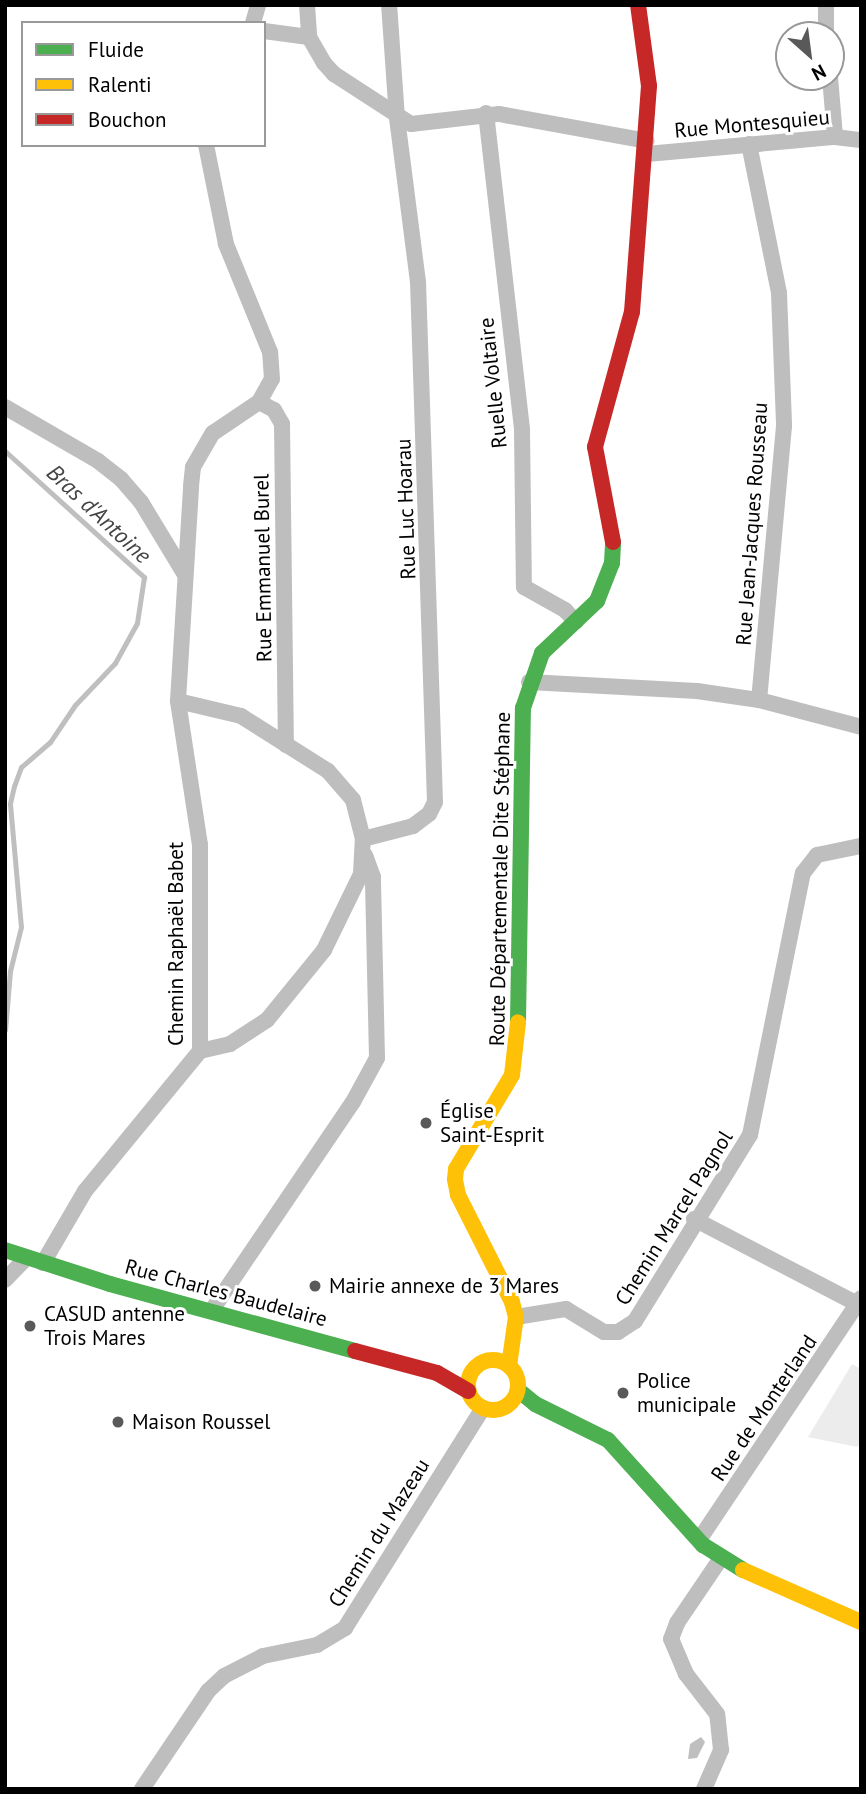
<!DOCTYPE html>
<html>
<head>
<meta charset="utf-8">
<style>
  body { margin:0 }
  #map { position:relative; width:866px; height:1794px; overflow:hidden; background:#fff; font-family:"PT Sans",sans-serif }
  div>[style] { position:absolute }
  .green>* { inset:0; background:#ececec }
  .water>* { inset:0; background:#bfbfbf }
  .stream>* { height:5px; margin:-2.5px; padding:0 2.5px; transform-origin:2.5px; border-radius:2.5px; background:#bfbfbf }
  .street>* { height:16px; margin:-8px; padding:0 8px; transform-origin:8px; border-radius:8px; background:#bebebe }
  .fast>* { height:16px; margin:-8px; padding:0 8px; transform-origin:8px; border-radius:8px; background:#4caf50 }
  .slow>* { height:16px; margin:-8px; padding:0 8px; transform-origin:8px; border-radius:8px; background:#ffc107 }
  .slow>.ring { margin:-8px; padding:0; box-sizing:content-box; background:none; border:16px solid #ffc107; border-radius:50% }
  .jam>* { height:16px; margin:-8px; padding:0 8px; transform-origin:8px; border-radius:8px; background:#c62828 }
  .dots>* { width:19px; height:19px; translate:-50% -50%; box-sizing:border-box; border:4px solid #fff; border-radius:50% }
  span { translate:-50% -50%; white-space:nowrap; text-align:center; line-height:1.15; -webkit-text-stroke:6px #fff; paint-order:stroke }
  .street-label { font-size:21px; color:#000 }
  .poi-label { font-size:21px; color:#000 }
  .left { translate:0 -50%; text-align:left }
  .water-label { font-size:23px; color:#444; font-style:italic }
  .frame { position:absolute; inset:0; border:7px solid #000; pointer-events:none }
  .legend { position:absolute; left:21px; top:21px; width:245px; height:126px; box-sizing:border-box; background:#fff; border:2px solid #999; margin:0; padding:9px 12px; list-style:none; font-size:21px; color:#000 }
  .legend li { display:flex; align-items:center; gap:14px; height:35px }
  .legend b { width:35px; border:2px solid #999 }
  .north { position:absolute; left:775px; top:21px; width:70px; height:70px; box-sizing:border-box; background:#fff; border:2px solid #999; border-radius:50%; rotate:152deg; font-size:19px; font-weight:700; line-height:28px; text-align:center; color:#000 }
  .north::after { content:''; display:block; margin:auto; width:24px; height:32px; background:#595959; clip-path:polygon(50% 0,100% 100%,50% 72%,0 100%) }
</style>
</head>
<body>
<div id="map">
  <div class="green">
    <i style="clip-path:polygon(852px 1364px,861px 1369px,861px 1442px,857px 1447px,808px 1437px)"></i>
  </div>
  <div class="water">
    <i style="clip-path:polygon(701px 1737px,705px 1742px,697px 1758px,688px 1759px,690px 1744px)"></i>
  </div>
  <div class="stream">
    <i style="left:5px;top:451px;width:188px;rotate:42.2deg"></i>
    <i style="left:144px;top:577px;width:47px;rotate:98.7deg"></i>
    <i style="left:137px;top:623px;width:46px;rotate:118.8deg"></i>
    <i style="left:115px;top:663px;width:58px;rotate:133.6deg"></i>
    <i style="left:75px;top:705px;width:45px;rotate:124deg"></i>
    <i style="left:50px;top:742px;width:38px;rotate:139deg"></i>
    <i style="left:21px;top:767px;width:20px;rotate:110deg"></i>
    <i style="left:14px;top:786px;width:18px;rotate:103deg"></i>
    <i style="left:10px;top:804px;width:123px;rotate:84.9deg"></i>
    <i style="left:21px;top:927px;width:45px;rotate:104deg"></i>
    <i style="left:10px;top:971px;width:59px;rotate:94.8deg"></i>
  </div>
  <div class="street">
    <i style="left:307px;top:5px;width:32px;rotate:86deg"></i>
    <i style="left:309px;top:37px;width:30px;rotate:60deg"></i>
    <i style="left:324px;top:63px;width:15px;rotate:48deg"></i>
    <i style="left:334px;top:74px;width:92px;rotate:33deg"></i>
    <i style="left:411px;top:124px;width:89px;rotate:-6.5deg"></i>
    <i style="left:499px;top:114px;width:150px;rotate:10.3deg"></i>
    <i style="left:826px;top:5px;width:30px;rotate:90deg"></i>
    <i style="left:253px;top:23px;width:19px;rotate:-74deg"></i>
    <i style="left:264px;top:31px;width:45px;rotate:7.6deg"></i>
    <i style="left:830px;top:77px;width:60px;rotate:85.2deg"></i>
    <i style="left:486px;top:113px;width:319px;rotate:83.5deg"></i>
    <i style="left:522px;top:430px;width:157px;rotate:89.3deg"></i>
    <i style="left:524px;top:587px;width:47px;rotate:29.3deg"></i>
    <i style="left:565px;top:610px;width:16px;rotate:47deg"></i>
    <i style="left:749px;top:144px;width:152px;rotate:78.6deg"></i>
    <i style="left:779px;top:293px;width:133px;rotate:87.8deg"></i>
    <i style="left:784px;top:426px;width:275px;rotate:95.2deg"></i>
    <i style="left:647px;top:154px;width:189px;rotate:-5.2deg"></i>
    <i style="left:835px;top:137px;width:26px;rotate:7deg"></i>
    <i style="left:259px;top:402px;width:17px;rotate:28deg"></i>
    <i style="left:274px;top:410px;width:16px;rotate:60deg"></i>
    <i style="left:282px;top:424px;width:321px;rotate:89.3deg"></i>
    <i style="left:5px;top:407px;width:108px;rotate:30.1deg"></i>
    <i style="left:98px;top:461px;width:29px;rotate:38deg"></i>
    <i style="left:121px;top:479px;width:30px;rotate:49deg"></i>
    <i style="left:141px;top:502px;width:83px;rotate:58.8deg"></i>
    <i style="left:529px;top:682px;width:168px;rotate:3.1deg"></i>
    <i style="left:697px;top:691px;width:63px;rotate:8.3deg"></i>
    <i style="left:759px;top:700px;width:106px;rotate:14.8deg"></i>
    <i style="left:178px;top:701px;width:65px;rotate:13.4deg"></i>
    <i style="left:241px;top:716px;width:103px;rotate:32.3deg"></i>
    <i style="left:328px;top:771px;width:38px;rotate:49deg"></i>
    <i style="left:353px;top:800px;width:40px;rotate:75.6deg"></i>
    <i style="left:200px;top:1051px;width:31px;rotate:-13deg"></i>
    <i style="left:230px;top:1044px;width:44px;rotate:-33deg"></i>
    <i style="left:267px;top:1020px;width:90px;rotate:-50.8deg"></i>
    <i style="left:324px;top:950px;width:85px;rotate:-64deg"></i>
    <i style="left:361px;top:874px;width:35px;rotate:-87deg"></i>
    <i style="left:363px;top:839px;width:52px;rotate:-14.6deg"></i>
    <i style="left:413px;top:826px;width:20px;rotate:-37deg"></i>
    <i style="left:429px;top:814px;width:13px;rotate:-63deg"></i>
    <i style="left:435px;top:802px;width:520px;rotate:-91.87deg"></i>
    <i style="left:418px;top:282px;width:165px;rotate:-97.3deg"></i>
    <i style="left:397px;top:118px;width:113px;rotate:-94deg"></i>
    <i style="left:694px;top:1219px;width:184px;rotate:27.5deg"></i>
    <i style="left:43px;top:1263px;width:83px;rotate:-59.7deg"></i>
    <i style="left:85px;top:1191px;width:181px;rotate:-50.6deg"></i>
    <i style="left:200px;top:1051px;width:206px;rotate:-90deg"></i>
    <i style="left:200px;top:845px;width:146px;rotate:-98.7deg"></i>
    <i style="left:178px;top:701px;width:215px;rotate:-86.5deg"></i>
    <i style="left:191px;top:486px;width:19px;rotate:-84deg"></i>
    <i style="left:193px;top:467px;width:39px;rotate:-60deg"></i>
    <i style="left:213px;top:433px;width:55px;rotate:-34deg"></i>
    <i style="left:259px;top:402px;width:26px;rotate:-61deg"></i>
    <i style="left:272px;top:379px;width:27px;rotate:-94deg"></i>
    <i style="left:270px;top:352px;width:117px;rotate:-112.2deg"></i>
    <i style="left:226px;top:244px;width:101px;rotate:-101.4deg"></i>
    <i style="left:5px;top:1280px;width:30px;rotate:-46deg"></i>
    <i style="left:212px;top:1310px;width:251px;rotate:-55.9deg"></i>
    <i style="left:353px;top:1102px;width:50px;rotate:-61.4deg"></i>
    <i style="left:377px;top:1058px;width:181px;rotate:-91.3deg"></i>
    <i style="left:373px;top:877px;width:23px;rotate:-110deg"></i>
    <i style="left:516px;top:1317px;width:51px;rotate:-9.1deg"></i>
    <i style="left:566px;top:1309px;width:44px;rotate:31.2deg"></i>
    <i style="left:604px;top:1332px;width:14px"></i>
    <i style="left:618px;top:1332px;width:20px;rotate:-33deg"></i>
    <i style="left:635px;top:1321px;width:219px;rotate:-58.3deg"></i>
    <i style="left:750px;top:1135px;width:267px;rotate:-78.6deg"></i>
    <i style="left:803px;top:873px;width:23px;rotate:-52deg"></i>
    <i style="left:817px;top:855px;width:45px;rotate:-11.6deg"></i>
    <i style="left:699px;top:1540px;width:291px;rotate:-56.2deg"></i>
    <i style="left:142px;top:1789px;width:118px;rotate:-56deg"></i>
    <i style="left:208px;top:1691px;width:22px;rotate:-43deg"></i>
    <i style="left:224px;top:1676px;width:44px;rotate:-27.1deg"></i>
    <i style="left:263px;top:1656px;width:55px;rotate:-11.5deg"></i>
    <i style="left:317px;top:1645px;width:33px;rotate:-31deg"></i>
    <i style="left:345px;top:1628px;width:260px;rotate:-57.9deg"></i>
    <i style="left:704px;top:1789px;width:43px;rotate:-66.4deg"></i>
    <i style="left:721px;top:1750px;width:36px;rotate:-96deg"></i>
    <i style="left:717px;top:1714px;width:51px;rotate:-127.8deg"></i>
    <i style="left:686px;top:1674px;width:38px;rotate:-113deg"></i>
    <i style="left:671px;top:1639px;width:17px;rotate:-69deg"></i>
    <i style="left:677px;top:1623px;width:78px;rotate:-55.9deg"></i>
  </div>
  <div class="fast">
    <i style="left:518px;top:1022px;width:314px;rotate:-89.1deg"></i>
    <i style="left:523px;top:708px;width:58px;rotate:-70.9deg"></i>
    <i style="left:542px;top:653px;width:76px;rotate:-43.4deg"></i>
    <i style="left:597px;top:601px;width:41px;rotate:-68.5deg"></i>
    <i style="left:612px;top:563px;width:21px;rotate:-87deg"></i>
    <i style="left:5px;top:1250px;width:110px;rotate:17.9deg"></i>
    <i style="left:110px;top:1284px;width:254px;rotate:15.3deg"></i>
    <i style="left:518px;top:1390px;width:22px;rotate:39deg"></i>
    <i style="left:535px;top:1404px;width:81px;rotate:26.3deg"></i>
    <i style="left:608px;top:1440px;width:142px;rotate:47.9deg"></i>
    <i style="left:703px;top:1545px;width:47px;rotate:32deg"></i>
  </div>
  <div class="slow">
    <i class="ring" style="left:468px;top:1360px;width:34px;height:34px"></i>
    <i style="left:509px;top:1366px;width:49px;rotate:-81.9deg"></i>
    <i style="left:516px;top:1317px;width:16px;rotate:-105deg"></i>
    <i style="left:512px;top:1302px;width:120px;rotate:-116.8deg"></i>
    <i style="left:458px;top:1195px;width:16px;rotate:-101deg"></i>
    <i style="left:455px;top:1179px;width:10px;rotate:-84deg"></i>
    <i style="left:456px;top:1169px;width:109px;rotate:-59.2deg"></i>
    <i style="left:512px;top:1075px;width:53px;rotate:-83.5deg"></i>
    <i style="left:743px;top:1570px;width:129px;rotate:23.8deg"></i>
  </div>
  <div class="jam">
    <i style="left:613px;top:542px;width:97px;rotate:-100.7deg"></i>
    <i style="left:595px;top:447px;width:140px;rotate:-74.7deg"></i>
    <i style="left:632px;top:312px;width:227px;rotate:-85.7deg"></i>
    <i style="left:649px;top:86px;width:82px;rotate:-97.7deg"></i>
    <i style="left:355px;top:1351px;width:85px;rotate:15deg"></i>
    <i style="left:437px;top:1373px;width:36px;rotate:30deg"></i>
  </div>
  <div class="dots">
    <i style="left:426px;top:1123px;background:#595959"></i>
    <i style="left:315px;top:1286px;background:#595959"></i>
    <i style="left:30px;top:1326px;background:#595959"></i>
    <i style="left:623px;top:1393px;background:#595959"></i>
    <i style="left:118px;top:1422px;background:#595959"></i>
  </div>
  <div class="street-label">
    <span style="left:752px;top:124px;rotate:-5deg">Rue Montesquieu</span>
    <span style="left:493px;top:383px;rotate:-96deg">Ruelle Voltaire</span>
    <span style="left:406px;top:509px;rotate:-92deg">Rue Luc Hoarau</span>
    <span style="left:752px;top:524px;rotate:-86deg">Rue Jean-Jacques Rousseau</span>
    <span style="left:263px;top:568px;rotate:-91deg">Rue Emmanuel Burel</span>
    <span style="left:500px;top:879px;rotate:-89deg">Route Départementale Dite Stéphane</span>
    <span style="left:176px;top:944px;rotate:-90deg">Chemin Raphaël Babet</span>
    <span style="left:674px;top:1218px;rotate:-58deg">Chemin Marcel Pagnol</span>
    <span style="left:226px;top:1293px;rotate:15deg">Rue Charles Baudelaire</span>
    <span style="left:764px;top:1408px;rotate:-56deg">Rue de Monterland</span>
    <span style="left:379px;top:1533px;rotate:-58deg">Chemin du Mazeau</span>
  </div>
  <div class="poi-label">
    <span class="left" style="left:440px;top:1123px">Église<br>Saint-Esprit</span>
    <span class="left" style="left:329px;top:1286px">Mairie annexe de 3 Mares</span>
    <span class="left" style="left:44px;top:1326px">CASUD antenne<br>Trois Mares</span>
    <span class="left" style="left:637px;top:1393px">Police<br>municipale</span>
    <span class="left" style="left:132px;top:1422px">Maison Roussel</span>
  </div>
  <div class="water-label">
    <span style="left:99px;top:514px;rotate:43deg">Bras d'Antoine</span>
  </div>
  <div class="frame"></div>
  <ul class="legend">
  <li><b style="height:9px;background:#4caf50"></b>Fluide</li>
  <li><b style="height:9px;background:#ffc107"></b>Ralenti</li>
  <li><b style="height:9px;background:#c62828"></b>Bouchon</li>
  </ul>
  <div class="north">N</div>
</div>
</body>
</html>
